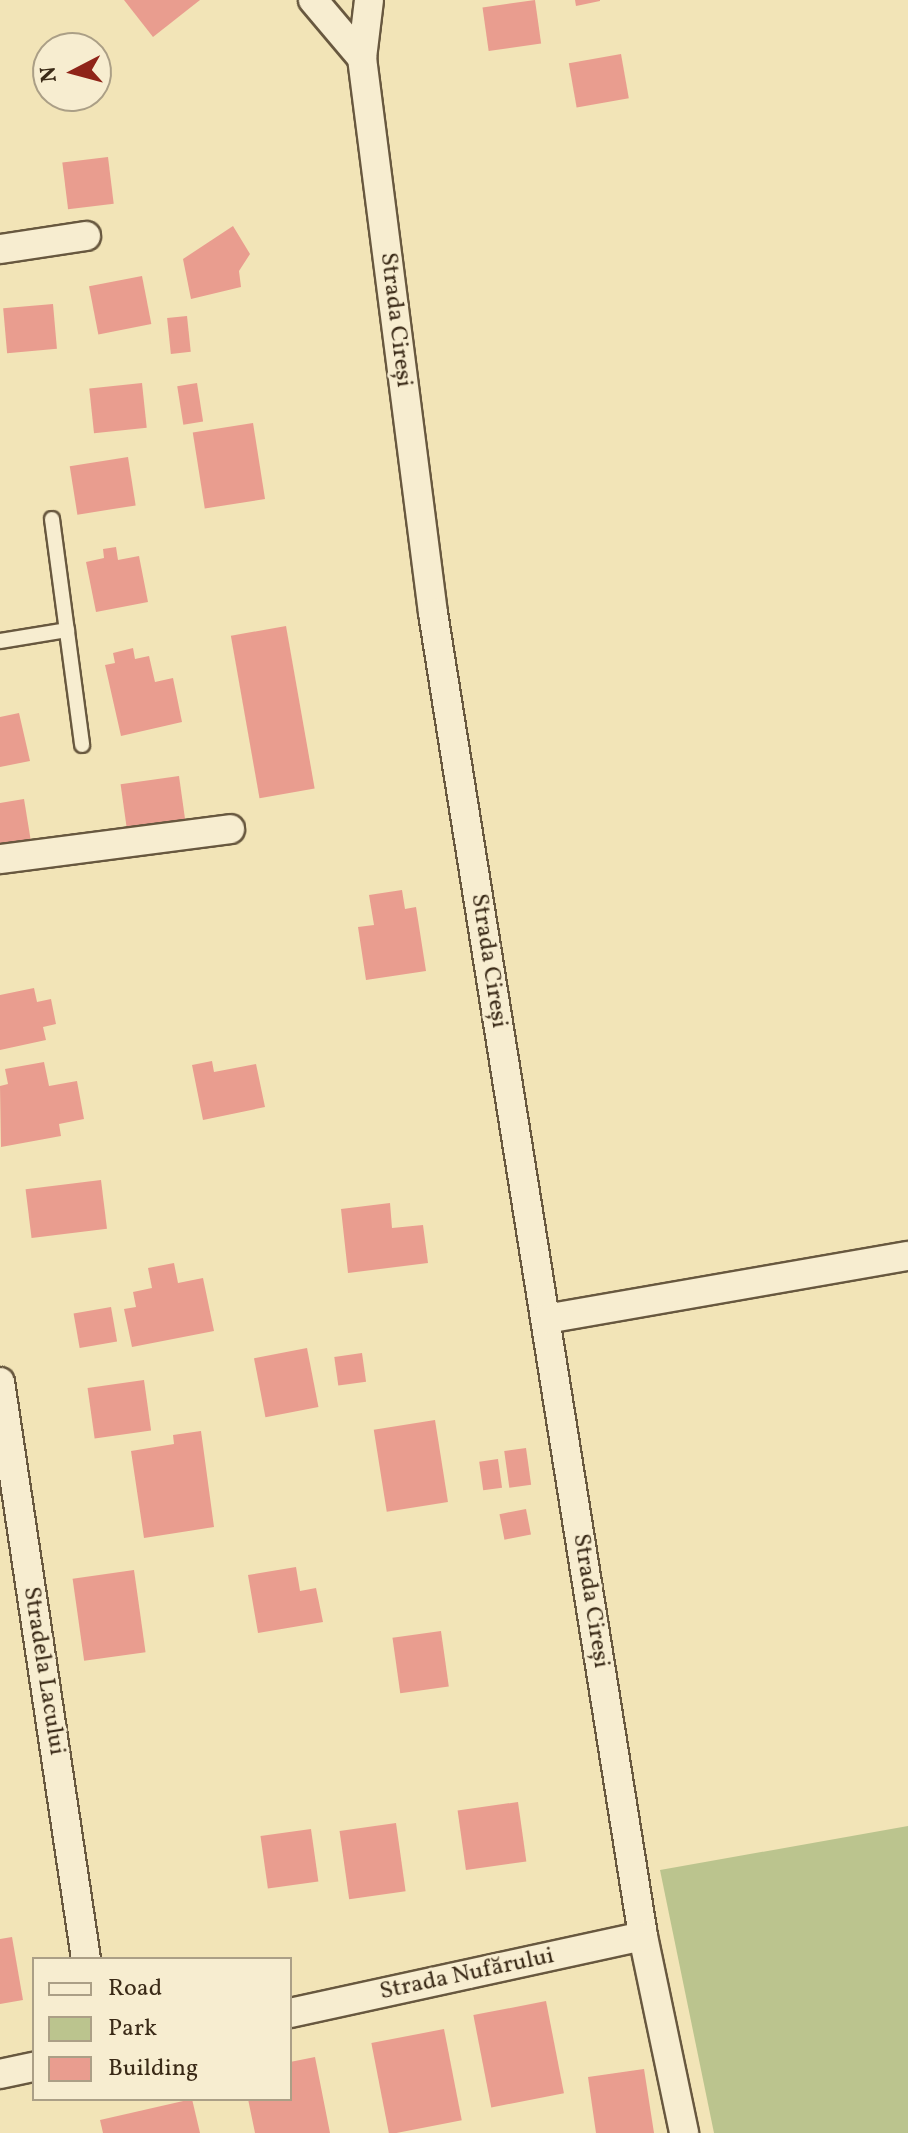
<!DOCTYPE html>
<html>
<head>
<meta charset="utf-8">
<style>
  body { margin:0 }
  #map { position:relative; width:908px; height:2133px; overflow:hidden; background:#f2e4b7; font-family:Vollkorn,serif }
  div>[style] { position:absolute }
  .green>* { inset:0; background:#bbc48e }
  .building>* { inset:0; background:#e99d8f; transform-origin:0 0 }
  .roads { filter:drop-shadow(2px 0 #68583f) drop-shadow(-2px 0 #68583f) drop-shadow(0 2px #68583f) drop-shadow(0 -2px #68583f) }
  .service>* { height:14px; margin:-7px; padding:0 7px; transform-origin:7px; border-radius:7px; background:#f7edd0 }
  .minor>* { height:28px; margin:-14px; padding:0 14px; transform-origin:14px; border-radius:14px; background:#f7edd0 }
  span { translate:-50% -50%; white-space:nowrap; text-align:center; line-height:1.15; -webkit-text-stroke:6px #f7edd0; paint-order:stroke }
  .street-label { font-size:24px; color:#3a2a17 }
  .legend { position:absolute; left:32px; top:1957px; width:260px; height:144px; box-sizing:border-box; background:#f7edd0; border:2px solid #ab9f86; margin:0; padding:10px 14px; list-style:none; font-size:24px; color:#3a2a17 }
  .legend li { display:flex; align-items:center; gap:16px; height:40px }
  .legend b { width:40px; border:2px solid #ab9f86 }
  .north { position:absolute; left:32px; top:32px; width:80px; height:80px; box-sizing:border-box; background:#f7edd0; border:2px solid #ab9f86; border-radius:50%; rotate:264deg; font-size:22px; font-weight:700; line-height:32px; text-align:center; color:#3a2a17 }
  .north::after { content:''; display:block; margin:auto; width:28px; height:36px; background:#8f2418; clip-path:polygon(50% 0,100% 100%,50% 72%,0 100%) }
</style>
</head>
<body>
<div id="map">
  <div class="green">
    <i style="clip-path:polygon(908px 1826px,908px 2133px,714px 2133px,660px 1870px)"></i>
  </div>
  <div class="building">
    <i style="clip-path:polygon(124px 0,200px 0,153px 37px)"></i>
    <i style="left:535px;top:0;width:44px;height:53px;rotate:82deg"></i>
    <i style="clip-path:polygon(575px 0,600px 0,600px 1px,576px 6px)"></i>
    <i style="left:621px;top:54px;width:45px;height:53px;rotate:80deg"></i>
    <i style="left:108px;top:157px;width:47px;height:46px;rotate:83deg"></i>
    <i style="clip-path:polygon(233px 226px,250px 254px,239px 271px,241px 287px,191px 299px,183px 259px)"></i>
    <i style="left:142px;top:276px;width:49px;height:54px;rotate:79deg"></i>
    <i style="left:53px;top:304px;width:45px;height:50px;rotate:85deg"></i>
    <i style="left:187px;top:316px;width:36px;height:20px;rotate:84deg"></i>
    <i style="left:142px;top:383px;width:45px;height:53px;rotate:84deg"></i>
    <i style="left:197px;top:383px;width:39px;height:20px;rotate:81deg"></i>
    <i style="left:253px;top:423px;width:77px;height:61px;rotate:81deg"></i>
    <i style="left:128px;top:457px;width:49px;height:59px;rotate:81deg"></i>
    <i style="clip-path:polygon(116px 547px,118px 560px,139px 556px,148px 602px,96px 612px,86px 562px,104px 558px,103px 549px)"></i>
    <i style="left:286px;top:626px;width:165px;height:56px;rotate:80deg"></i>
    <i style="clip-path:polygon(133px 648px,135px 659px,149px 656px,155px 682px,173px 678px,182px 722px,121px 736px,105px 665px,115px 663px,113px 653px)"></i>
    <i style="clip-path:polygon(19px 713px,30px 761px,0 767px,0 717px)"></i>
    <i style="left:179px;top:776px;width:49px;height:59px;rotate:82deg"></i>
    <i style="clip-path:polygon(24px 799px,32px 848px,0 853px,0 803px)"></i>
    <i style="clip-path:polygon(402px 890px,405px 909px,416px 907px,426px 971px,366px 980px,358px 927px,374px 925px,369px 895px)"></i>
    <i style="clip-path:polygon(34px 988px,37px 1002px,51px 999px,56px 1024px,43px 1027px,46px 1040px,0 1050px,0 995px)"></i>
    <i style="clip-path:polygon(212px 1061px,214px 1072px,256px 1064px,265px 1107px,203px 1120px,192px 1065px)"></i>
    <i style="clip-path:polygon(44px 1062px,49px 1086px,77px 1081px,84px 1119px,59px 1124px,61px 1136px,1px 1147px,0 1086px,8px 1084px,5px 1069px)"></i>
    <i style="left:101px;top:1180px;width:49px;height:76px;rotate:83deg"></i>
    <i style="clip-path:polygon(390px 1203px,392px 1228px,423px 1225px,428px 1263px,348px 1273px,341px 1209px)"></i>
    <i style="clip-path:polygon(174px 1263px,178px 1283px,203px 1278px,214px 1331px,132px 1347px,124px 1309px,136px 1307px,133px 1292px,152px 1288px,148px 1268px)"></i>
    <i style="left:111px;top:1307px;width:35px;height:38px;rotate:80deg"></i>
    <i style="left:307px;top:1348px;width:60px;height:54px;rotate:79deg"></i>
    <i style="left:362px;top:1353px;width:29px;height:28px;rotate:82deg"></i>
    <i style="left:144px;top:1380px;width:51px;height:57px;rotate:82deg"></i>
    <i style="left:435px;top:1420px;width:83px;height:62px;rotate:81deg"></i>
    <i style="clip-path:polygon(201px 1431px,214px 1527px,144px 1538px,131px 1451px,174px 1444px,173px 1435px)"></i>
    <i style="left:526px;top:1448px;width:37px;height:22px;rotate:82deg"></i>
    <i style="left:498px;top:1459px;width:29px;height:19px;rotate:82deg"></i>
    <i style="left:526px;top:1509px;width:26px;height:27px;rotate:79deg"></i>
    <i style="clip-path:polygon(296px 1567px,300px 1591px,316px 1588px,323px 1622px,258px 1633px,248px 1575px)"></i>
    <i style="left:134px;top:1570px;width:83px;height:62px;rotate:82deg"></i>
    <i style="left:441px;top:1631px;width:56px;height:49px;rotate:82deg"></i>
    <i style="left:518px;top:1802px;width:60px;height:61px;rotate:82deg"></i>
    <i style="left:396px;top:1823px;width:69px;height:57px;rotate:82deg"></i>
    <i style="left:311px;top:1829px;width:53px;height:51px;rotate:82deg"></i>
    <i style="clip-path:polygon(12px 1937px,23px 2000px,0 2004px,0 1939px)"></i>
    <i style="left:546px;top:2001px;width:94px;height:74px;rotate:79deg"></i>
    <i style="left:444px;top:2029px;width:93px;height:74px;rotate:79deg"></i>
    <i style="clip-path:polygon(315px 2057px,330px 2133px,255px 2133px,248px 2099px,290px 2099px,290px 2062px)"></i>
    <i style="clip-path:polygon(644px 2069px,654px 2133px,596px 2133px,588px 2077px)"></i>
    <i style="clip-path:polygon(192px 2099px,200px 2133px,103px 2133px,100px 2120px)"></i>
  </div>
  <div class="roads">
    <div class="service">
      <i style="left:52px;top:519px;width:228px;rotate:82.4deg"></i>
      <i style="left:0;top:641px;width:68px;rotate:-9.3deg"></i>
    </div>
    <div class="minor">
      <i style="left:313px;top:0;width:76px;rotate:49.8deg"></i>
      <i style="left:362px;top:58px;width:560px;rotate:82.71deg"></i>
      <i style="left:433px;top:613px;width:1340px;rotate:80.98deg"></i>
      <i style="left:643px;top:1936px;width:201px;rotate:78.2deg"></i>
      <i style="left:362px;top:58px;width:58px;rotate:-83.1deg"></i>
      <i style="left:0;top:249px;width:87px;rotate:-8.6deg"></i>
      <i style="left:0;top:859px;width:232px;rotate:-7.4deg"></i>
      <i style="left:546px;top:1319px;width:367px;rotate:-9.9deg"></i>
      <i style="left:0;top:1382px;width:583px;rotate:81.52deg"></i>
      <i style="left:290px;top:2013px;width:361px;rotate:-12.3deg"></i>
      <i style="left:0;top:2074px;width:35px;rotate:-12deg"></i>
    </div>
  </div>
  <div class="street-label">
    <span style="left:395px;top:320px;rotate:83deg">Strada Cireși</span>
    <span style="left:488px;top:961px;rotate:81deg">Strada Cireși</span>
    <span style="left:590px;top:1601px;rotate:81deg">Strada Cireși</span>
    <span style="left:43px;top:1671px;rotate:81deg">Stradela Lacului</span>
    <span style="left:467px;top:1975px;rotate:-12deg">Strada Nufărului</span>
  </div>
  <ul class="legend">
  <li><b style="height:10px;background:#f7edd0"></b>Road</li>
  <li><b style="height:22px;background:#bbc48e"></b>Park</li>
  <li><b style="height:22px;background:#e99d8f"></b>Building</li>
  </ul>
  <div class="north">N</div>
</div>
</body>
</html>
